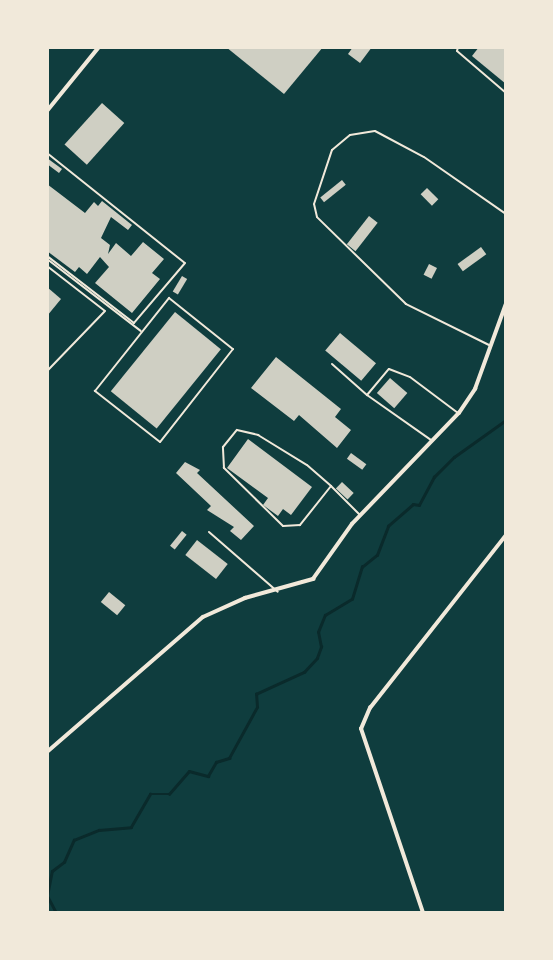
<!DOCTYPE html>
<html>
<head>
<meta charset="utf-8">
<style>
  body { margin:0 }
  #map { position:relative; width:553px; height:960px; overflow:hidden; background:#0f3d3e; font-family:"DejaVu Sans",sans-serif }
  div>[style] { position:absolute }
  .stream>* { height:2.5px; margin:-1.25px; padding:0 1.25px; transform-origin:1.25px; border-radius:1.25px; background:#0a2a2b }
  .building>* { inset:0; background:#cfcfc3; transform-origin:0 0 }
  .service>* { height:2px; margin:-1px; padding:0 1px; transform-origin:1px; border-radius:1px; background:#f1e9da }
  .minor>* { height:3.5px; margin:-1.75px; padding:0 1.75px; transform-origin:1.75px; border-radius:1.75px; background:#f1e9da }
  span { translate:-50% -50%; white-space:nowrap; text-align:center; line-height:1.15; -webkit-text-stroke:5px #f1e9da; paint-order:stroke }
  .frame { position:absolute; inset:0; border:49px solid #f1e9da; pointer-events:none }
</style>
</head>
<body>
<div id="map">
  <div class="stream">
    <i style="left:56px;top:913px;width:19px;rotate:-118deg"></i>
    <i style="left:47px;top:896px;width:25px;rotate:-79deg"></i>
    <i style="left:52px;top:871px;width:15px;rotate:-37deg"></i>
    <i style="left:64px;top:862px;width:24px;rotate:-66deg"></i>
    <i style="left:74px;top:840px;width:27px;rotate:-22deg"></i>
    <i style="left:99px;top:830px;width:32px;rotate:-5deg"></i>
    <i style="left:131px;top:827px;width:38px;rotate:-60deg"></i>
    <i style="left:150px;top:794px;width:19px"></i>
    <i style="left:169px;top:794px;width:30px;rotate:-49deg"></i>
    <i style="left:189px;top:771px;width:20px;rotate:15deg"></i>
    <i style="left:208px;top:776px;width:16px;rotate:-60deg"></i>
    <i style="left:216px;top:762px;width:14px;rotate:-17deg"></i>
    <i style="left:229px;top:758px;width:58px;rotate:-61.2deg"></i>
    <i style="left:257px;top:707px;width:13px;rotate:-94deg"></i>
    <i style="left:256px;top:694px;width:53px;rotate:-24.6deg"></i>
    <i style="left:304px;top:672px;width:19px;rotate:-47deg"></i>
    <i style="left:317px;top:658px;width:12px;rotate:-70deg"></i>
    <i style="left:321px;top:647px;width:15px;rotate:-101deg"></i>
    <i style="left:318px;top:632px;width:18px;rotate:-68deg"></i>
    <i style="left:325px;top:615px;width:31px;rotate:-31deg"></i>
    <i style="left:352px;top:599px;width:34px;rotate:-73deg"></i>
    <i style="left:362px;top:567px;width:19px;rotate:-39deg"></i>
    <i style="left:377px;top:555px;width:31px;rotate:-69deg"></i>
    <i style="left:388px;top:526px;width:33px;rotate:-41deg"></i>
    <i style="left:413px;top:504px;width:6px;rotate:9deg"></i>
    <i style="left:419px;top:505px;width:32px;rotate:-62deg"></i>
    <i style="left:434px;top:477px;width:28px;rotate:-45deg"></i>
    <i style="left:454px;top:457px;width:64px;rotate:-35.4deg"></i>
  </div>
  <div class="building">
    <i style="clip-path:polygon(226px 47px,323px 47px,284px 94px)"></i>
    <i style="clip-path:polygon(353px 47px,372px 47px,360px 63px,348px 54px)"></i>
    <i style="clip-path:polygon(479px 47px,506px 47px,506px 84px,472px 56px)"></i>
    <i style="left:102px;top:103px;width:30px;height:56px;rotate:42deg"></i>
    <i style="clip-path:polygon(47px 158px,62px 169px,59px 173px,47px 164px)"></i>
    <i style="left:342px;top:180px;width:6px;height:28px;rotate:51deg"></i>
    <i style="clip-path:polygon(47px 184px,85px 213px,94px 202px,98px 206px,102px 201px,132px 225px,128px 230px,111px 217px,101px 238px,110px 245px,108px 254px,116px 243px,131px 256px,143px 242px,164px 259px,152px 273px,160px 279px,132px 313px,95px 283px,109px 267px,100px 257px,87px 274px,79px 267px,75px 272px,47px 251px)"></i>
    <i style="left:427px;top:188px;width:16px;height:9px;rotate:45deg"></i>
    <i style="left:369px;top:216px;width:11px;height:36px;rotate:38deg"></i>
    <i style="left:481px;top:247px;width:9px;height:29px;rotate:54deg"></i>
    <i style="left:429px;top:264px;width:9px;height:12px;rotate:27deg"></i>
    <i style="left:182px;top:276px;width:6px;height:18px;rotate:31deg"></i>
    <i style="clip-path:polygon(47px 287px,61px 299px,47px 316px)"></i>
    <i style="left:175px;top:312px;width:59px;height:102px;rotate:39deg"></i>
    <i style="left:340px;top:333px;width:47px;height:23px;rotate:40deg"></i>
    <i style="clip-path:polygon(276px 357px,341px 409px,335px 417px,351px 430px,337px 448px,299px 415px,294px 421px,251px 388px)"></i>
    <i style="left:390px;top:378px;width:23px;height:20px;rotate:41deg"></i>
    <i style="clip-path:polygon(248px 439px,312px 487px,291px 515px,283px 509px,278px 516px,263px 505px,268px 498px,227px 468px)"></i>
    <i style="left:351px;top:453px;width:19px;height:7px;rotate:36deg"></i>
    <i style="clip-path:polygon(185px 462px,200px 470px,197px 473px,254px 526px,241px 540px,230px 531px,234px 527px,207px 510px,211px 506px,176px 473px)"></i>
    <i style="left:342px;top:482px;width:16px;height:9px;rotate:43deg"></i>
    <i style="left:182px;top:531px;width:6px;height:19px;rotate:39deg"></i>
    <i style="left:197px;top:540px;width:39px;height:19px;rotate:38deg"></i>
    <i style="left:109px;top:592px;width:21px;height:13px;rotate:39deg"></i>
  </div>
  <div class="service">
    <i style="left:458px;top:47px;width:4px;rotate:104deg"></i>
    <i style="left:457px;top:51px;width:65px;rotate:40.6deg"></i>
    <i style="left:47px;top:153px;width:176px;rotate:38.6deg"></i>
    <i style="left:185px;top:263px;width:79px;rotate:130.4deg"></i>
    <i style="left:134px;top:323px;width:110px;rotate:-142.4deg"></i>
    <i style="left:47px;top:259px;width:118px;rotate:37.5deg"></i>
    <i style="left:47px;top:266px;width:73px;rotate:37.8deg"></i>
    <i style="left:105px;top:311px;width:83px;rotate:134deg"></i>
    <i style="left:169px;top:298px;width:82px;rotate:38.6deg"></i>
    <i style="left:233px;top:349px;width:118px;rotate:128.1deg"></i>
    <i style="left:160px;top:442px;width:83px;rotate:-141.9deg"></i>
    <i style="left:95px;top:391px;width:119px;rotate:-51.5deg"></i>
    <i style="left:489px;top:345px;width:93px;rotate:-153.7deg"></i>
    <i style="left:406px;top:304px;width:124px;rotate:-135.7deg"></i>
    <i style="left:317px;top:217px;width:13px;rotate:-103deg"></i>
    <i style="left:314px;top:204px;width:57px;rotate:-71.6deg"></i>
    <i style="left:332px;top:150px;width:23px;rotate:-40deg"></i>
    <i style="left:350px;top:135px;width:25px;rotate:-9deg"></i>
    <i style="left:375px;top:131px;width:55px;rotate:28deg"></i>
    <i style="left:424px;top:157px;width:100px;rotate:34.8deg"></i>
    <i style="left:332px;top:364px;width:47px;rotate:41.5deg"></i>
    <i style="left:367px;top:395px;width:78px;rotate:35.1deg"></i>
    <i style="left:367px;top:395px;width:34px;rotate:-50deg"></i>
    <i style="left:389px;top:369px;width:22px;rotate:21deg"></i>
    <i style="left:410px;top:377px;width:60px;rotate:36.9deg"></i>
    <i style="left:331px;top:486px;width:50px;rotate:128.5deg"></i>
    <i style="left:300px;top:525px;width:17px;rotate:177deg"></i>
    <i style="left:283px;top:526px;width:83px;rotate:-135.5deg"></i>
    <i style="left:224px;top:468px;width:21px;rotate:-93deg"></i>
    <i style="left:223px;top:447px;width:22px;rotate:-51deg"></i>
    <i style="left:237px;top:430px;width:22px;rotate:13deg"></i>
    <i style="left:258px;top:435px;width:57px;rotate:31.5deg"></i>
    <i style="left:307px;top:465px;width:32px;rotate:41deg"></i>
    <i style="left:331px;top:486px;width:41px;rotate:45deg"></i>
    <i style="left:209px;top:532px;width:91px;rotate:41deg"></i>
  </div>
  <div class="minor">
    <i style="left:47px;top:111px;width:82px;rotate:-50.9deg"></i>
    <i style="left:47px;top:752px;width:206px;rotate:-40.9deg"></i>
    <i style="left:203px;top:617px;width:46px;rotate:-24.3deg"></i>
    <i style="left:245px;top:598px;width:71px;rotate:-15.6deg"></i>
    <i style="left:313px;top:579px;width:67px;rotate:-54.7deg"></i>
    <i style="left:352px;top:524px;width:154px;rotate:-46.1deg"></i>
    <i style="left:459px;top:413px;width:29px;rotate:-56deg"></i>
    <i style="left:475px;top:389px;width:90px;rotate:-70deg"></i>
    <i style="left:423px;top:913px;width:194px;rotate:-108.6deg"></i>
    <i style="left:361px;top:729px;width:23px;rotate:-67deg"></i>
    <i style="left:370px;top:708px;width:220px;rotate:-51.8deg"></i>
  </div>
  <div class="frame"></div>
</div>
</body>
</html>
